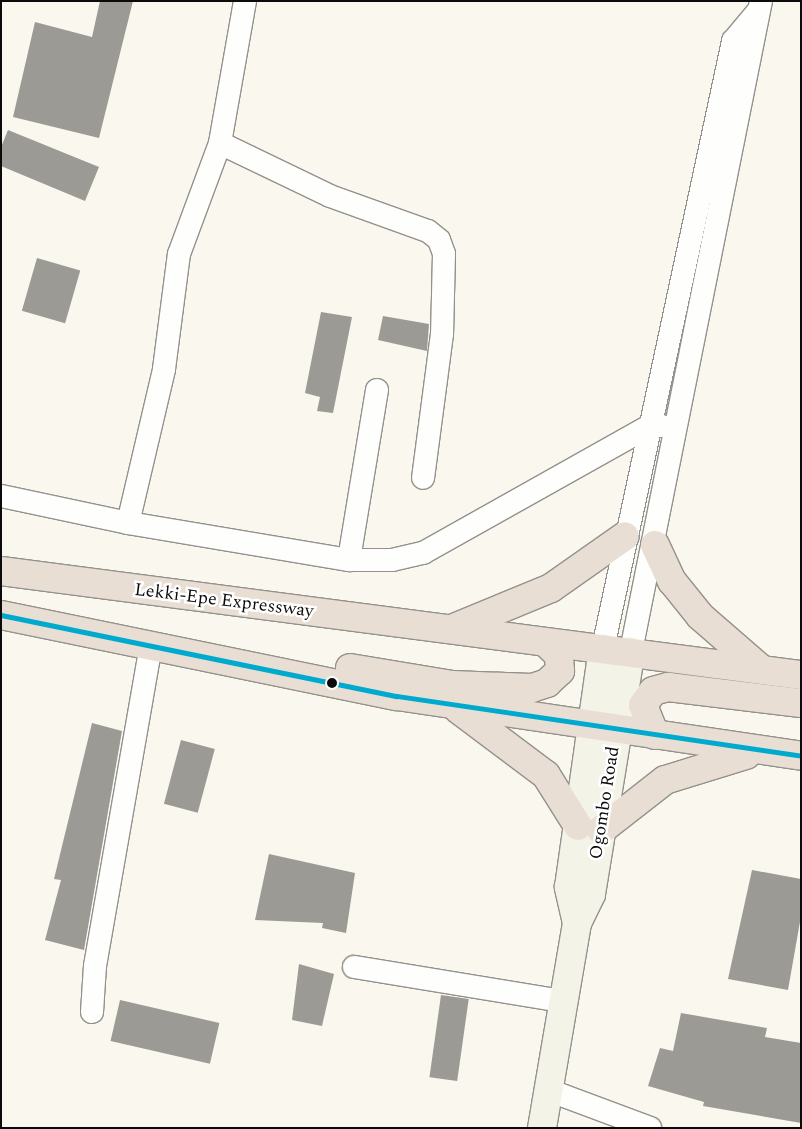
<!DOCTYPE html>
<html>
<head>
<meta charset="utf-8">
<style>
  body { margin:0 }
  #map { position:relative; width:802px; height:1129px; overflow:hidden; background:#faf7ee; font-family:Spectral,serif }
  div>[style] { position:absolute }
  .building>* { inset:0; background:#9c9a94; transform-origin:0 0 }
  .roads { filter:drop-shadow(1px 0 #93918d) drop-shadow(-1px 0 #93918d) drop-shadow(0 1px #93918d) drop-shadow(0 -1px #93918d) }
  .street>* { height:22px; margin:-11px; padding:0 11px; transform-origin:11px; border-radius:11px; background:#fefefc }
  .secondary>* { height:28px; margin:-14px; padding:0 14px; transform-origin:14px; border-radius:14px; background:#f4f3e8 }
  .highway>* { height:28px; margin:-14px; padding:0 14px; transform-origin:14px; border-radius:14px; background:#e9ded3 }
  .bus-1>* { height:5px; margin:-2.5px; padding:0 2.5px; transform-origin:2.5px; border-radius:2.5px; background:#00a9ce }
  .dots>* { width:14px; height:14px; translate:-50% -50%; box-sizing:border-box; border:2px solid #fff; border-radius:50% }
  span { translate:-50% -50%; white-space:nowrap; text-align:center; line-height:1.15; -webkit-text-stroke:5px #fff; paint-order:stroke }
  .street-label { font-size:18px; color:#0b0b0b }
  .frame { position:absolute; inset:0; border:2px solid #0b0b0b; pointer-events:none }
</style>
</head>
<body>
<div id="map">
  <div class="building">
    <i style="clip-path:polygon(100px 1px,133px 1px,99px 138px,13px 117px,35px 22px,92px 37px)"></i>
    <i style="clip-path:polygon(8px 130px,99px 167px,85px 201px,1px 166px,1px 147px)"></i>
    <i style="left:37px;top:258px;width:45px;height:55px;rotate:16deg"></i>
    <i style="clip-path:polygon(321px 312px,352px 317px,333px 413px,317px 411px,320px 397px,305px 393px)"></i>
    <i style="clip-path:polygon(383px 316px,429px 324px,427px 351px,378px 340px)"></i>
    <i style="clip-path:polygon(92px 723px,122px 731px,84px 950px,45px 940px,61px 880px,54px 879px)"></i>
    <i style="left:181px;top:740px;width:35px;height:66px;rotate:15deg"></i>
    <i style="clip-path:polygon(269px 854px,355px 873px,346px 933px,322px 928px,323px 923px,255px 920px)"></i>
    <i style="clip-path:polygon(752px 870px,801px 879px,801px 916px,788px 990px,728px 979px)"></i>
    <i style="clip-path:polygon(299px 964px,334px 974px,322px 1026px,292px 1020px)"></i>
    <i style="left:441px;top:995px;width:28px;height:83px;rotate:8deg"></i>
    <i style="left:120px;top:1000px;width:102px;height:42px;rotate:13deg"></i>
    <i style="clip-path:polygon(681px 1013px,767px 1028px,765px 1037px,801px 1043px,801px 1123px,703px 1106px,704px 1102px,648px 1086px,660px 1048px,673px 1051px)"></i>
  </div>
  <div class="roads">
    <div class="street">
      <i style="left:220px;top:143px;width:122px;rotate:25.7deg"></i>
      <i style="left:330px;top:196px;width:104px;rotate:19.7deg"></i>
      <i style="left:428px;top:231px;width:14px;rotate:39deg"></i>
      <i style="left:439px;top:240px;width:15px;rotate:70deg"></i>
      <i style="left:444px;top:254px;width:80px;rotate:91.4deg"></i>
      <i style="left:442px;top:334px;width:145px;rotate:97.5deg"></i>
      <i style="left:377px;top:390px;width:172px;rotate:99.4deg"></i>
      <i style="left:349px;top:560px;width:43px"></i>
      <i style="left:392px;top:560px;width:32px;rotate:-13deg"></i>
      <i style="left:423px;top:553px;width:264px;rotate:-29.3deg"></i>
      <i style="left:653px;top:424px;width:9px;rotate:13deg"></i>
      <i style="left:1px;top:496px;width:130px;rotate:12deg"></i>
      <i style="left:128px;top:523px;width:224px;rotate:9.5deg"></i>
      <i style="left:128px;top:523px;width:158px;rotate:-76.8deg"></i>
      <i style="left:164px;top:369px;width:116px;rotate:-82.6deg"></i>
      <i style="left:179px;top:254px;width:118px;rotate:-69.7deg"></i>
      <i style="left:220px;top:143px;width:144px;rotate:-80deg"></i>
      <i style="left:603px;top:648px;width:621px;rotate:-77.91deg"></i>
      <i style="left:733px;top:41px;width:40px;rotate:-50deg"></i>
      <i style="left:631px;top:651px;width:663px;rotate:-78.69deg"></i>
      <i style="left:354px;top:967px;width:211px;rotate:9.3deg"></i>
      <i style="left:92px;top:1012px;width:46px;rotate:-86.3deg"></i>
      <i style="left:95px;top:966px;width:327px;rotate:-80.1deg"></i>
      <i style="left:548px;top:1090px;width:109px;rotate:20.4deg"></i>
    </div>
    <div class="secondary">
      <i style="left:577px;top:923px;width:37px;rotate:-103deg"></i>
      <i style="left:569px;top:887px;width:241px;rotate:-81.9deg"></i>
      <i style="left:542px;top:1128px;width:208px;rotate:-80.3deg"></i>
      <i style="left:577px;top:923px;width:32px;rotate:-64deg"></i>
      <i style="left:591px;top:894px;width:246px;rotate:-80.7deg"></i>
    </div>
    <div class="highway">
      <i style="left:655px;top:545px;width:40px;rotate:65deg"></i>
      <i style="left:672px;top:581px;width:45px;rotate:51.3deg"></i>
      <i style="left:700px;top:616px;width:81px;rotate:41deg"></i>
      <i style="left:1px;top:571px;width:807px;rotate:7.41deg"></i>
      <i style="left:1px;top:615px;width:404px;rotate:11.6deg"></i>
      <i style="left:397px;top:696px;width:408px;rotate:8.4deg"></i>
      <i style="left:454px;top:628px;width:105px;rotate:-22.4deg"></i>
      <i style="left:551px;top:588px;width:90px;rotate:-35.1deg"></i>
      <i style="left:350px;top:668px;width:104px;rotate:9.4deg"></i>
      <i style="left:453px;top:685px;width:79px;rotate:2.2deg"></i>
      <i style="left:532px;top:688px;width:16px;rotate:-18deg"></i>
      <i style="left:547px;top:683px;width:18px;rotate:-43deg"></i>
      <i style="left:560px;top:671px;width:16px;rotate:-94deg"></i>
      <i style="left:559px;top:655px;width:19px;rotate:-137deg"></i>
      <i style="left:458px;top:709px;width:110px;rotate:36.9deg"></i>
      <i style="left:546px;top:775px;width:60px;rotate:57.9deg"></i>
      <i style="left:655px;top:735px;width:32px;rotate:-112deg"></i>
      <i style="left:643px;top:705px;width:17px;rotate:-54deg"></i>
      <i style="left:653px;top:691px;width:16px;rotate:-15deg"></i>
      <i style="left:668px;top:687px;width:134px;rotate:6.9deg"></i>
      <i style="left:601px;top:830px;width:81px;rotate:-38deg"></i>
      <i style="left:665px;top:780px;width:85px;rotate:-17.2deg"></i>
    </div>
  </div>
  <div class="bus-1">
    <i style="left:1px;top:615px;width:404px;rotate:11.6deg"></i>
    <i style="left:397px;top:696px;width:408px;rotate:8.4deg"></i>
  </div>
  <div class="dots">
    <i style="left:332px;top:683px;background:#0b0b0b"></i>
  </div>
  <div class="street-label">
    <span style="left:224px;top:601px;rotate:7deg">Lekki-Epe Expressway</span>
    <span style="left:605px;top:803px;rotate:-81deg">Ogombo Road</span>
  </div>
  <div class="frame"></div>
</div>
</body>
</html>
